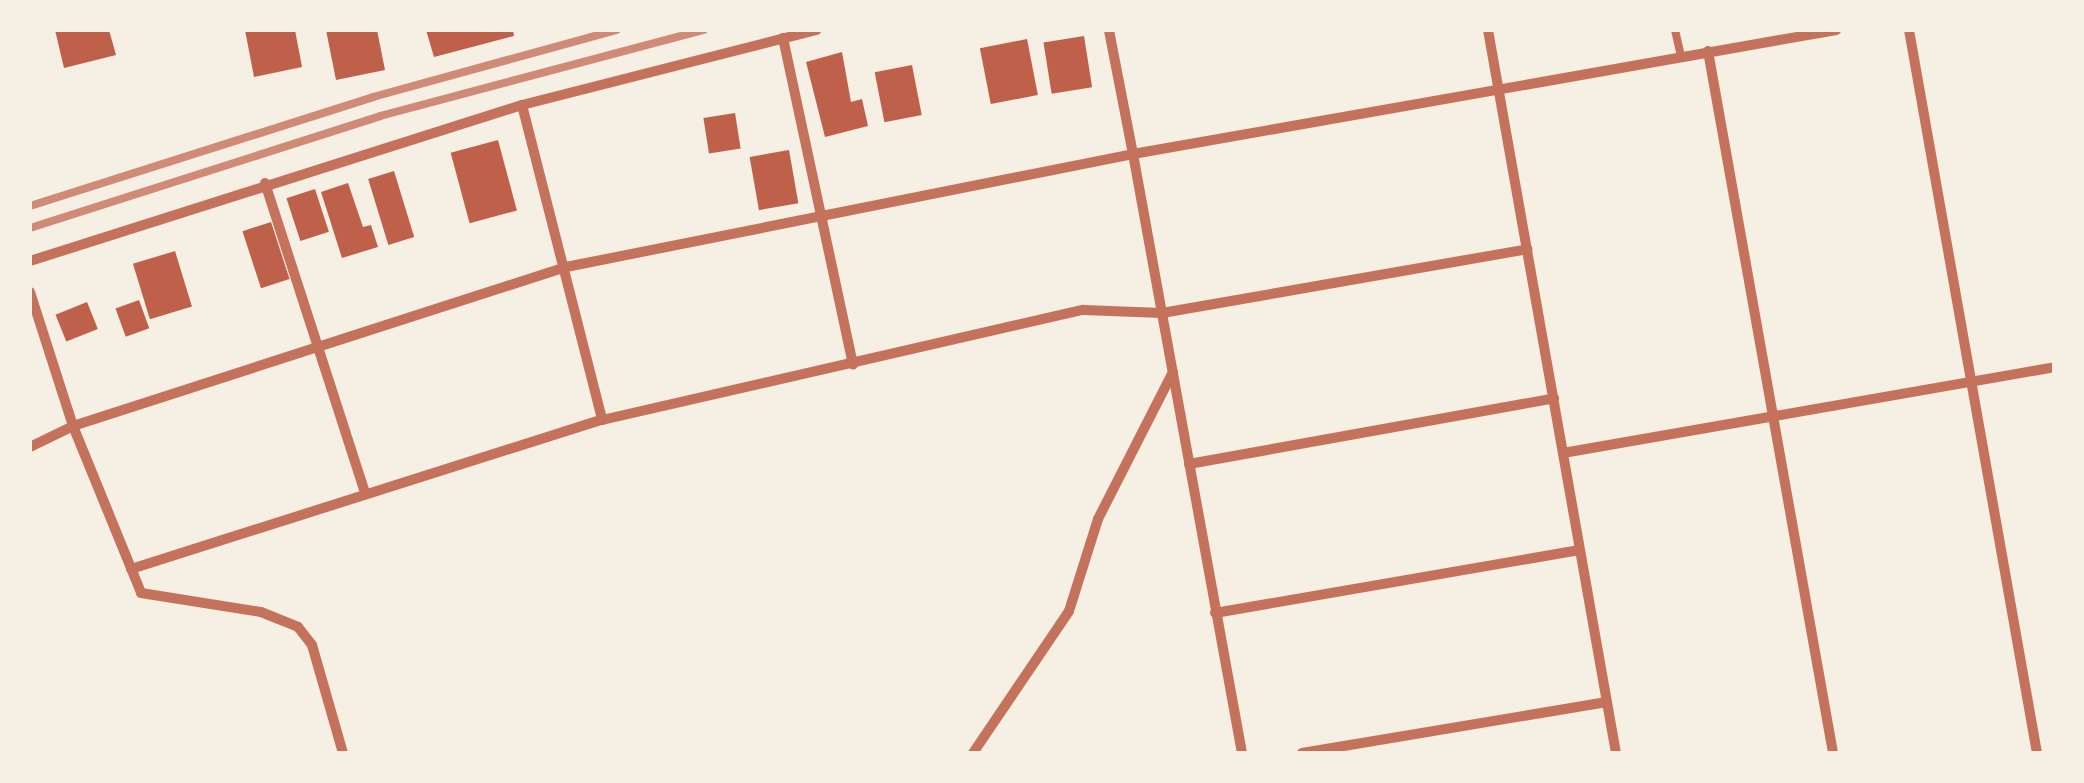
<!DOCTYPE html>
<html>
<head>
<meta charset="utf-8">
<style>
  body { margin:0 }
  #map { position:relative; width:2084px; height:783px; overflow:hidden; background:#f6efe4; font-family:"Sofia Sans Condensed",sans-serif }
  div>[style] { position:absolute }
  .building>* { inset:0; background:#bf614a; transform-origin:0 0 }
  .service>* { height:8px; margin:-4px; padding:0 4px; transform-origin:4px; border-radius:4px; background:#c5725c }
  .minor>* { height:10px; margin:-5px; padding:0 5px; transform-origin:5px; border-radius:5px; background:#c5725c }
  .rail>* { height:8px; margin:-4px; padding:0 4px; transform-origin:4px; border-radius:4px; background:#cf8b77 }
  span { translate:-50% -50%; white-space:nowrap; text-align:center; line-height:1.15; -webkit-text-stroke:9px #f6efe4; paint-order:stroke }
  .frame { position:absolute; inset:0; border:32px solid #f6efe4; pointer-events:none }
</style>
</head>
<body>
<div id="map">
  <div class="building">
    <i style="clip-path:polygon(55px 30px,109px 30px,116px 55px,64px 68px)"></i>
    <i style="clip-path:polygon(245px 30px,295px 30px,302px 67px,254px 77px)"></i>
    <i style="clip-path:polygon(326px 30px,377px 30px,385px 70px,336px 80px)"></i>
    <i style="clip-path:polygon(426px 30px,513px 30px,514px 36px,434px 57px)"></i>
    <i style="left:1084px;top:36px;width:52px;height:41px;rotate:81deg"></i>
    <i style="left:1027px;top:39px;width:57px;height:48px;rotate:79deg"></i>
    <i style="clip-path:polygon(842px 52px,851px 102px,862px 99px,868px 126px,825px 137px,806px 62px)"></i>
    <i style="left:912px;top:65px;width:51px;height:38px;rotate:79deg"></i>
    <i style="left:735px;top:113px;width:36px;height:32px;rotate:81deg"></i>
    <i style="left:498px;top:140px;width:73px;height:49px;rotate:75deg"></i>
    <i style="left:789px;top:150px;width:54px;height:40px;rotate:80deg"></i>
    <i style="left:394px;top:171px;width:69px;height:27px;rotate:73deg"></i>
    <i style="clip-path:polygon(348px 183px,363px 227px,371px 225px,378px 247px,342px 258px,321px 192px)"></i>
    <i style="left:315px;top:189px;width:45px;height:30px;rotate:72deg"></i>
    <i style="left:271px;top:222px;width:60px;height:30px;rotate:72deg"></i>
    <i style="left:175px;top:251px;width:58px;height:44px;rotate:73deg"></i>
    <i style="left:139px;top:300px;width:30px;height:25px;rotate:70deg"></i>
    <i style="left:87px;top:302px;width:29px;height:34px;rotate:68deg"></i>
  </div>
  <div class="service">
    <i style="left:1675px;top:30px;width:27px;rotate:77deg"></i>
  </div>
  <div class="minor">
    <i style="left:1488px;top:30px;width:734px;rotate:79.96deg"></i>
    <i style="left:1909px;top:30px;width:734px;rotate:79.96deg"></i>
    <i style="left:783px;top:38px;width:334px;rotate:77.9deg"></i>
    <i style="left:1708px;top:51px;width:713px;rotate:79.9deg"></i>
    <i style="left:522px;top:105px;width:325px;rotate:75.7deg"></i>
    <i style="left:265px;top:183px;width:326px;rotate:72.1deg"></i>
    <i style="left:30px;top:261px;width:516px;rotate:-17.59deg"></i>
    <i style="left:522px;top:105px;width:304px;rotate:-14.3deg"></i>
    <i style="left:30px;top:292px;width:141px;rotate:72.2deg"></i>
    <i style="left:73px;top:426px;width:180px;rotate:67.8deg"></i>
    <i style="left:141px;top:593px;width:121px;rotate:9deg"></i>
    <i style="left:261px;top:612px;width:40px;rotate:22deg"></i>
    <i style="left:298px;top:627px;width:23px;rotate:52deg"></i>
    <i style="left:312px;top:645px;width:112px;rotate:74deg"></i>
    <i style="left:30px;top:447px;width:48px;rotate:-26deg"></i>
    <i style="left:73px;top:426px;width:518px;rotate:-17.88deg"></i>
    <i style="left:566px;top:267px;width:578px;rotate:-11.27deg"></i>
    <i style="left:1133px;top:154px;width:126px;rotate:-101deg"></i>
    <i style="left:1563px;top:453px;width:498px;rotate:-9.9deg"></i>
    <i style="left:1189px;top:464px;width:371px;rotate:-10.2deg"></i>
    <i style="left:131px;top:569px;width:494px;rotate:-17.6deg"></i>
    <i style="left:602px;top:420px;width:494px;rotate:-12.9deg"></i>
    <i style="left:1084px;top:310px;width:78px;rotate:2.2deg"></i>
    <i style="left:1162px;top:313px;width:371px;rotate:-9.9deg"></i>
    <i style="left:1215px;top:613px;width:370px;rotate:-9.8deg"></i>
    <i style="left:973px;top:753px;width:171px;rotate:-55.9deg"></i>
    <i style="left:1069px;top:611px;width:96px;rotate:-72.5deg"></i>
    <i style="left:1098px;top:519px;width:165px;rotate:-63deg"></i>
    <i style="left:1242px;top:753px;width:609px;rotate:-100.31deg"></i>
    <i style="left:1133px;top:154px;width:714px;rotate:-10deg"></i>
    <i style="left:1302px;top:753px;width:309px;rotate:-9.5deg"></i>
  </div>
  <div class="rail">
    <i style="left:30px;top:206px;width:360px;rotate:-17.6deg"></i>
    <i style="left:373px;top:97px;width:253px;rotate:-15.4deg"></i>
    <i style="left:30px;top:228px;width:367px;rotate:-17.7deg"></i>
    <i style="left:380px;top:116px;width:335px;rotate:-14.9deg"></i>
  </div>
  <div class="frame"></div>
</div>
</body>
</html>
